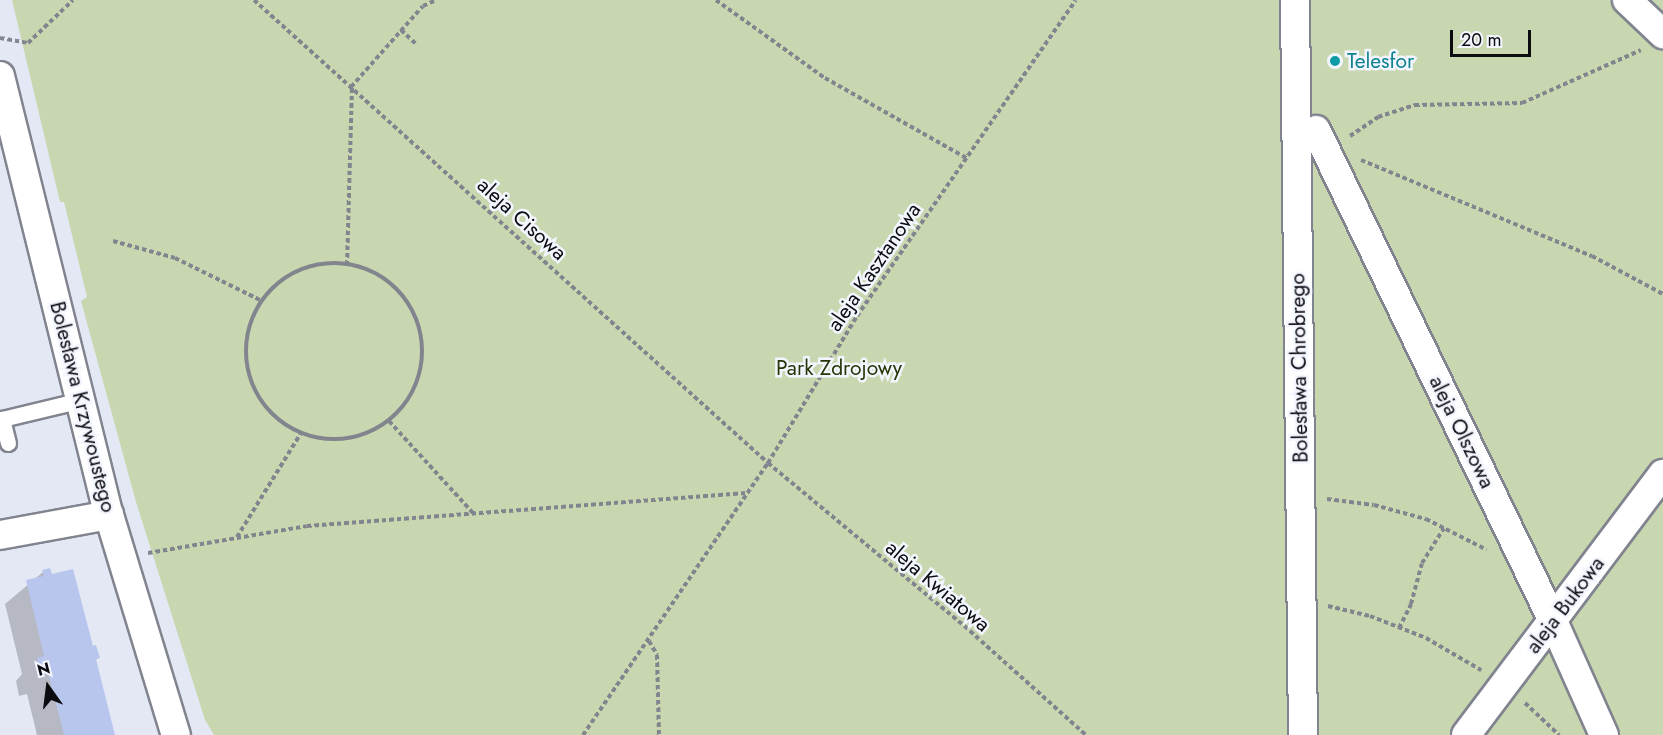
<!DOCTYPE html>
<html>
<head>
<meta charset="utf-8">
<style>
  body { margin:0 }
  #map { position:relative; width:1663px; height:735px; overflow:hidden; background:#e4e8f4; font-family:Jost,sans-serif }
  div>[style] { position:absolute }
  .green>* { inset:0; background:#c9d7b1 }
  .shadow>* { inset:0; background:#0003 }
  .building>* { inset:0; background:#b8c6ed }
  .path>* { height:4px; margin-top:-2px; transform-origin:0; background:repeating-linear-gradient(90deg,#82858d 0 4.5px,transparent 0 7.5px) }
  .path>.ring { margin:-2px; padding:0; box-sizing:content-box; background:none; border:4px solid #82858d; border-radius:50% }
  .roads { filter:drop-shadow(2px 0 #81848e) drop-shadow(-2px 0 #81848e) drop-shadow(0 2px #81848e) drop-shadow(0 -2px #81848e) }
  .lane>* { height:15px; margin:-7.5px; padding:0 7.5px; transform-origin:7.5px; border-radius:7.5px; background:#fff }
  .street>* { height:28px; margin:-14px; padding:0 14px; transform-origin:14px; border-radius:14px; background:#fff }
  .dots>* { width:16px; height:16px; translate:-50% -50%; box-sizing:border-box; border:3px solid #f3f6ff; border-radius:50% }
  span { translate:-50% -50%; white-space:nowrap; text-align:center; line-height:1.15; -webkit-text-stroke:5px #f3f6ff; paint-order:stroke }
  .culture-label { font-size:21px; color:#0d838f }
  .left { translate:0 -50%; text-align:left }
  .street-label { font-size:21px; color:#0a0c0f }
  .park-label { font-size:21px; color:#283506 }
  .north { position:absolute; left:18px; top:657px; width:60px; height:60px; -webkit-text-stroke:4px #f3f6ff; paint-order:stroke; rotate:346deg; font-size:16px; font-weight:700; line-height:24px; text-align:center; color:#0a0c0f }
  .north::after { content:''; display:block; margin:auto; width:21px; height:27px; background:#0a0c0f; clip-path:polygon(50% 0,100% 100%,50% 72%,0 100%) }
  .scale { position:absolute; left:1450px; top:30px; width:81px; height:27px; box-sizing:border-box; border:3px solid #0a0c0f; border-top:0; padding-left:8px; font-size:18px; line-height:21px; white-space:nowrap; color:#0a0c0f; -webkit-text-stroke:4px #f3f6ff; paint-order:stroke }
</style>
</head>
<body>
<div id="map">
  <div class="green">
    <i style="clip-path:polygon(12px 0,1663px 0,1663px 735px,214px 735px,205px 720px,136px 502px,81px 301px,87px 297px,64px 202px,60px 202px)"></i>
  </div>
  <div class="shadow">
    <i style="clip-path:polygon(43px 572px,98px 658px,95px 661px,114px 735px,37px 735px,27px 694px,19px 696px,16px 681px,22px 674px,5px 604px)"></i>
  </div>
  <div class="building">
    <i style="clip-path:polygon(50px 568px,52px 574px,73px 569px,93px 646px,96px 645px,100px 658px,96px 659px,115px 735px,64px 735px,48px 673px,41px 675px,37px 658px,44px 656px,26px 580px,44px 576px,42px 570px)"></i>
  </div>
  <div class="path">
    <i style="left:254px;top:0;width:692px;rotate:42.01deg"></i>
    <i style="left:768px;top:463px;width:263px;rotate:39.7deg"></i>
    <i style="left:970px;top:631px;width:156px;rotate:41.9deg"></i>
    <i style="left:716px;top:0;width:134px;rotate:35.6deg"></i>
    <i style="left:825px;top:78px;width:164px;rotate:29.5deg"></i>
    <i style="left:401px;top:30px;width:21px;rotate:43deg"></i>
    <i style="left:0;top:38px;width:28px;rotate:10deg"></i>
    <i style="left:28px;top:43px;width:62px;rotate:-43.7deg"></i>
    <i style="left:351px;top:87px;width:108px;rotate:-48.4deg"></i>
    <i style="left:423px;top:6px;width:14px;rotate:-25deg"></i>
    <i style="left:1350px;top:136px;width:34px;rotate:-34deg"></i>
    <i style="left:1378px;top:117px;width:39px;rotate:-18deg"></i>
    <i style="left:1415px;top:105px;width:107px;rotate:-1.1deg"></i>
    <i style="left:1522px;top:103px;width:130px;rotate:-24deg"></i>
    <i style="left:1361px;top:160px;width:250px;rotate:22.6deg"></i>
    <i style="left:1592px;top:256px;width:81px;rotate:28.2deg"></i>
    <i style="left:113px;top:241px;width:64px;rotate:15.3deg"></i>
    <i style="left:175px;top:258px;width:97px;rotate:26.3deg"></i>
    <i class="ring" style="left:246px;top:263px;width:172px;height:172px"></i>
    <i style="left:347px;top:265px;width:177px;rotate:-88.4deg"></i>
    <i style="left:389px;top:421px;width:125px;rotate:47.6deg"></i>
    <i style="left:1327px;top:499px;width:47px;rotate:7.3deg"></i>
    <i style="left:1374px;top:505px;width:54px;rotate:15.1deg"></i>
    <i style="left:1426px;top:519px;width:68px;rotate:26.9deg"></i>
    <i style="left:237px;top:537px;width:122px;rotate:-58.4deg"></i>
    <i style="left:148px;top:553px;width:161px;rotate:-9.6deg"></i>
    <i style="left:307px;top:526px;width:440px;rotate:-4.3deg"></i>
    <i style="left:1328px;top:606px;width:43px;rotate:13.4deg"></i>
    <i style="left:1370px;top:616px;width:60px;rotate:21.4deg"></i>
    <i style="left:1426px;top:638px;width:64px;rotate:30.2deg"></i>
    <i style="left:1399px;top:628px;width:27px;rotate:-63deg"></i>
    <i style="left:1411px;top:604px;width:42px;rotate:-75deg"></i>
    <i style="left:1422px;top:563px;width:41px;rotate:-57.8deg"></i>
    <i style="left:649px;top:641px;width:16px;rotate:60deg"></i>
    <i style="left:657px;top:655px;width:80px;rotate:88.6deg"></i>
    <i style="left:1525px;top:703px;width:47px;rotate:43.3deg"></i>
    <i style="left:583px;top:735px;width:329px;rotate:-55.8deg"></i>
    <i style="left:768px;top:463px;width:172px;rotate:-58.8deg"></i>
    <i style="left:857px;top:316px;width:384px;rotate:-55.3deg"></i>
  </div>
  <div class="roads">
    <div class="lane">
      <i style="left:8px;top:443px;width:25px;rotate:-104deg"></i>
      <i style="left:2px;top:419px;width:81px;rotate:-13.5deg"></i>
    </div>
    <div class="street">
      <i style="left:1295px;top:0;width:735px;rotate:89.38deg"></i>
      <i style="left:1627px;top:0;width:50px;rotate:43.4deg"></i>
      <i style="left:0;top:76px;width:452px;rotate:76.1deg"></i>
      <i style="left:109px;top:515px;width:230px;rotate:73.1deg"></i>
      <i style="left:1316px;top:130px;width:545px;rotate:64.23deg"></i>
      <i style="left:1553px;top:621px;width:125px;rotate:65.9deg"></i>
      <i style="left:0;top:535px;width:111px;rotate:-10.4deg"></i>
      <i style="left:1466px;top:735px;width:327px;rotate:-53deg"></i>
    </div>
  </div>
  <div class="dots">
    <i style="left:1335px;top:61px;background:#0f9aa8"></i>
  </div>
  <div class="culture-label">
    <span class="left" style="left:1347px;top:61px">Telesfor</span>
  </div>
  <div class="street-label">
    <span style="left:522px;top:219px;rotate:42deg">aleja Cisowa</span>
    <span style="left:874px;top:267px;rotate:-56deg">aleja Kasztanowa</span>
    <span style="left:1299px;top:368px;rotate:-91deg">Bolesława Chrobrego</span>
    <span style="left:83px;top:407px;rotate:76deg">Bolesława Krzywoustego</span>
    <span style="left:1462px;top:432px;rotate:64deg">aleja Olszowa</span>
    <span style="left:938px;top:586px;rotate:40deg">aleja Kwiatowa</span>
    <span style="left:1565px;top:605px;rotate:-53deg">aleja Bukowa</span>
  </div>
  <div class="park-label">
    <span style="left:839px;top:368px">Park Zdrojowy</span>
  </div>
  <div class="north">N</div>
  <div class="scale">20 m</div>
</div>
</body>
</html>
